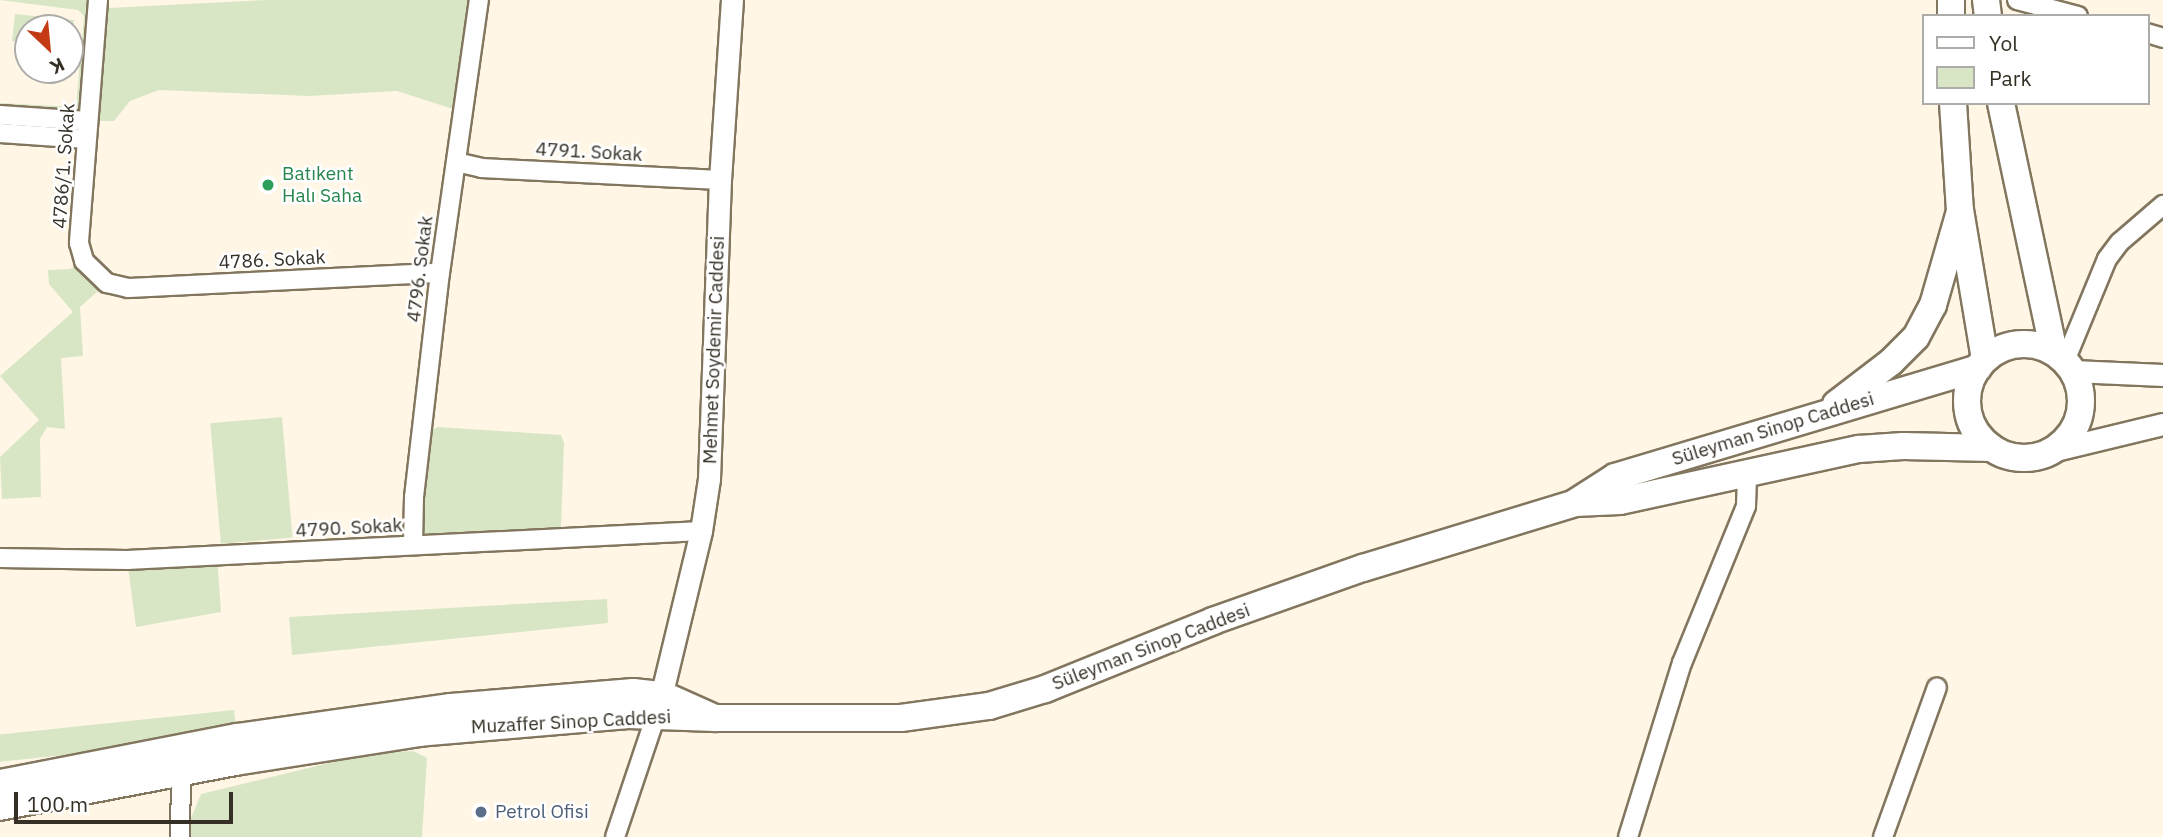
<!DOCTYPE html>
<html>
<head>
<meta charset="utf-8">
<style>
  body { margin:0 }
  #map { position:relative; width:2163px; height:837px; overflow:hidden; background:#fff6e6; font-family:"IBM Plex Sans",sans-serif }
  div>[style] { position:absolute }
  .green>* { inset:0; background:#d9e6c6; transform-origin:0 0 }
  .roads { filter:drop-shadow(2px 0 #82765e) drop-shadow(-2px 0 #82765e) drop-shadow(0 2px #82765e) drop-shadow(0 -2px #82765e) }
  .minor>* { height:18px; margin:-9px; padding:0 9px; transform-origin:9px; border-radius:9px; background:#fff }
  .tertiary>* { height:21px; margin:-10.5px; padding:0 10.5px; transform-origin:10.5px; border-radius:10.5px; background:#fff }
  .primary>* { height:26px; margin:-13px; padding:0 13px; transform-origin:13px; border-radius:13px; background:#fff }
  .primary>.ring { margin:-13px; padding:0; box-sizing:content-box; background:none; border:26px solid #fff; border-radius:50% }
  .dots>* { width:19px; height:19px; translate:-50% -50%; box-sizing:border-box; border:4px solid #fff; border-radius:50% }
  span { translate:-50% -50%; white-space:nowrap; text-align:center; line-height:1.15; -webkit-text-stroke:5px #fff; paint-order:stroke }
  .street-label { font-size:19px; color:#352f25 }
  .leisure-label { font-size:19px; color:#27864d }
  .left { translate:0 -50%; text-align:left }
  .service-label { font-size:19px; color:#4e5e75 }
  .legend { position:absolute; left:1922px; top:14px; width:228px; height:91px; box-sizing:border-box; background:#fff; border:2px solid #aeaca8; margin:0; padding:9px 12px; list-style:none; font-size:21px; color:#352f25 }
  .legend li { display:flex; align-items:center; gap:14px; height:35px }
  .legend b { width:35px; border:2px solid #aeaca8 }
  .north { position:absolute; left:14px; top:14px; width:70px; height:70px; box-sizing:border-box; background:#fff; border:2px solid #aeaca8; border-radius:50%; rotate:154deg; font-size:19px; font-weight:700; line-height:28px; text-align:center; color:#352f25 }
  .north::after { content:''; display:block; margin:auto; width:24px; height:32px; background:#c43a15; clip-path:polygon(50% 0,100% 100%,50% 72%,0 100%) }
  .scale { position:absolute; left:14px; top:792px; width:219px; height:32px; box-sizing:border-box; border:4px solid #352f25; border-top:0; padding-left:9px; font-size:21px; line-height:24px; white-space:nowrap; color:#352f25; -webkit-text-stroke:5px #fff; paint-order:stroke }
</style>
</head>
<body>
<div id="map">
  <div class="green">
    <i style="clip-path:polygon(0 0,98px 0,88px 121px,0 115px,0 103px,76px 107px,84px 16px,78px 10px)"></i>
    <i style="clip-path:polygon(266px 0,472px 0,456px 110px,397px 91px,309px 96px,159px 90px,130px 101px,114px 121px,96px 121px,108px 8px)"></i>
    <i style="clip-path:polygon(15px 14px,74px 20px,72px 46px,70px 28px,28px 28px,28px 42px,12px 41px)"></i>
    <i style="clip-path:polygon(84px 261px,107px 283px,80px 307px,83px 356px,61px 358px,65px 429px,47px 427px,40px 439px,41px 497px,2px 499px,0 457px,39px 420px,0 376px,73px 312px,49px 284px,48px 270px,70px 269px)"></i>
    <i style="left:282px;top:417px;width:121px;height:72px;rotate:85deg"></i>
    <i style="clip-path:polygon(438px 427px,561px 435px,564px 443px,561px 527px,424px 536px,421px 533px,421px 515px,431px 430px)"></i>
    <i style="clip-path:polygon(217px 556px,221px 612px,136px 627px,127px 560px)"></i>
    <i style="clip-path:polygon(607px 599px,608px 623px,292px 655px,289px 617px)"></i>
    <i style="left:234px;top:710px;width:27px;height:238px;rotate:84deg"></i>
    <i style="clip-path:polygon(413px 751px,427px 758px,422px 837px,190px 837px,191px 818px,201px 794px,370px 753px)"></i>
  </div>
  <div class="roads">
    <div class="minor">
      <i style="left:98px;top:0;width:244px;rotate:94.5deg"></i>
      <i style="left:79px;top:243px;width:19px;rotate:74deg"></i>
      <i style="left:84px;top:261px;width:32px;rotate:44deg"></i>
      <i style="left:107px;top:283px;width:22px;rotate:13deg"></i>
      <i style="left:128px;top:288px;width:312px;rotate:-2.8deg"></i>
      <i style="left:2017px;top:0;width:63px;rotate:14.7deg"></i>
      <i style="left:2147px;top:33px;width:17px;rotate:17deg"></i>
      <i style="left:0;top:115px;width:88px;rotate:3.9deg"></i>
      <i style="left:0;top:133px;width:87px;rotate:3.9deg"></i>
      <i style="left:456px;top:162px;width:26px;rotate:13deg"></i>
      <i style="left:481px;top:168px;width:239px;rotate:2.9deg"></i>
      <i style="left:2065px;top:361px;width:110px;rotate:-67.6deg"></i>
      <i style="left:2107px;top:259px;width:21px;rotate:-53deg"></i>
      <i style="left:2120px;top:242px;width:57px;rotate:-40.7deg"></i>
      <i style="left:413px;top:545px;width:48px;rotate:-88.8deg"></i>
      <i style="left:414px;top:497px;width:226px;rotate:-83.4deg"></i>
      <i style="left:440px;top:273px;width:276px;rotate:-81.9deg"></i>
      <i style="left:0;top:558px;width:127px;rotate:0.9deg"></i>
      <i style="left:127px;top:560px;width:575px;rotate:-2.89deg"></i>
      <i style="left:180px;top:837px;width:65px;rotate:-89.1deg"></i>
      <i style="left:615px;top:837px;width:129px;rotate:-71.4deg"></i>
      <i style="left:1628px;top:837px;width:182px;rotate:-72.8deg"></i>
      <i style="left:1682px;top:663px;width:170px;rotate:-67.8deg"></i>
      <i style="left:1746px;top:506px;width:33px;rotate:-88deg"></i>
      <i style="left:1883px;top:837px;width:159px;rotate:-70.2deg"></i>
    </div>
    <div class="tertiary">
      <i style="left:2073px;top:371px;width:90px;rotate:2.5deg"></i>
      <i style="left:2051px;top:451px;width:115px;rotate:-13.6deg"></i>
      <i style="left:658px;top:709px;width:183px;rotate:-76.4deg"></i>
      <i style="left:701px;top:531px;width:53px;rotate:-81.3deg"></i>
      <i style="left:709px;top:479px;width:299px;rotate:-87.9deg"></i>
      <i style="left:720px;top:180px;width:180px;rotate:-86.2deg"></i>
    </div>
    <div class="primary">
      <i style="left:1986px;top:0;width:16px;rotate:83deg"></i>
      <i style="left:1951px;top:16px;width:16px;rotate:-90deg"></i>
      <i style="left:1953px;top:103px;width:107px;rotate:86.3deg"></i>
      <i style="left:1960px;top:210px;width:151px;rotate:80.5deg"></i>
      <i style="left:2001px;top:103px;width:255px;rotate:78deg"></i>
      <i class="ring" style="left:1967px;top:344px;width:88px;height:88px"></i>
      <i style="left:1836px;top:404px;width:69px;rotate:-37.4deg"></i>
      <i style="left:1891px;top:362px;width:35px;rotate:-45deg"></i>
      <i style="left:1916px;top:337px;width:36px;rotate:-62deg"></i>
      <i style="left:1933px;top:305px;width:94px;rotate:-73.9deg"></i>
      <i style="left:1576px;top:502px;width:46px;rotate:-32.7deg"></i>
      <i style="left:1615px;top:477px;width:379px;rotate:-16.7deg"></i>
      <i style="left:715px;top:718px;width:186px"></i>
      <i style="left:901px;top:718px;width:89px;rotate:-7.8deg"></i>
      <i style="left:989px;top:706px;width:59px;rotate:-16.9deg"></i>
      <i style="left:1045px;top:689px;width:181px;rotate:-22deg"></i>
      <i style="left:1213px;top:621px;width:159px;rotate:-19.5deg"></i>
      <i style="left:1363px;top:568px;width:222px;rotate:-17deg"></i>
      <i style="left:1575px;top:503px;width:45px;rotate:-2.5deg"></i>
      <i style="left:1620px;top:501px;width:245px;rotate:-12.3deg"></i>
      <i style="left:1859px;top:449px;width:44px;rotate:-3.9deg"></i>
      <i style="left:1903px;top:446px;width:89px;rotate:1.3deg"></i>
      <i style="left:0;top:783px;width:241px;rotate:-11deg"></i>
      <i style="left:237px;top:737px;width:216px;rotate:-8deg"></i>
      <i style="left:451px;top:707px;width:183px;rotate:-4.7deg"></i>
      <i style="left:633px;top:692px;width:30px;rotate:6deg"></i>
      <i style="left:663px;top:695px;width:57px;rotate:23.9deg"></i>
      <i style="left:715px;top:718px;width:87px;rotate:-178deg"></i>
      <i style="left:628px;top:715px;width:209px;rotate:175.1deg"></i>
      <i style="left:420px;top:733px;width:187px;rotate:171.1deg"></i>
      <i style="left:235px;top:762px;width:239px;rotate:169.2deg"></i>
    </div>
  </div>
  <div class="dots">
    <i style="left:268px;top:185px;background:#2e9e5b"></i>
    <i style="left:481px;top:812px;background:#5c6f8a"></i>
  </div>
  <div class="street-label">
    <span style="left:589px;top:152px;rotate:3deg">4791. Sokak</span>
    <span style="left:64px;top:166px;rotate:-86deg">4786/1. Sokak</span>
    <span style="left:272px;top:260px;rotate:-3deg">4786. Sokak</span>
    <span style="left:420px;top:269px;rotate:-83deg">4796. Sokak</span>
    <span style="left:714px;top:350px;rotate:-88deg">Mehmet Soydemir Caddesi</span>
    <span style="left:1773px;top:429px;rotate:-17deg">Süleyman Sinop Caddesi</span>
    <span style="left:349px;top:528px;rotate:-3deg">4790. Sokak</span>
    <span style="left:1151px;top:647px;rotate:-21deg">Süleyman Sinop Caddesi</span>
    <span style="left:571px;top:722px;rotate:-3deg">Muzaffer Sinop Caddesi</span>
  </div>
  <div class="leisure-label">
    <span class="left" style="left:282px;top:185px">Batıkent<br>Halı Saha</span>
  </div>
  <div class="service-label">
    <span class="left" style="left:495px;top:812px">Petrol Ofisi</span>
  </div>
  <ul class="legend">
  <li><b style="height:9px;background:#fff"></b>Yol</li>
  <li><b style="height:19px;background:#d9e6c6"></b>Park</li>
  </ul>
  <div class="north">K</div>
  <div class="scale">100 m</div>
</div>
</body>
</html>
